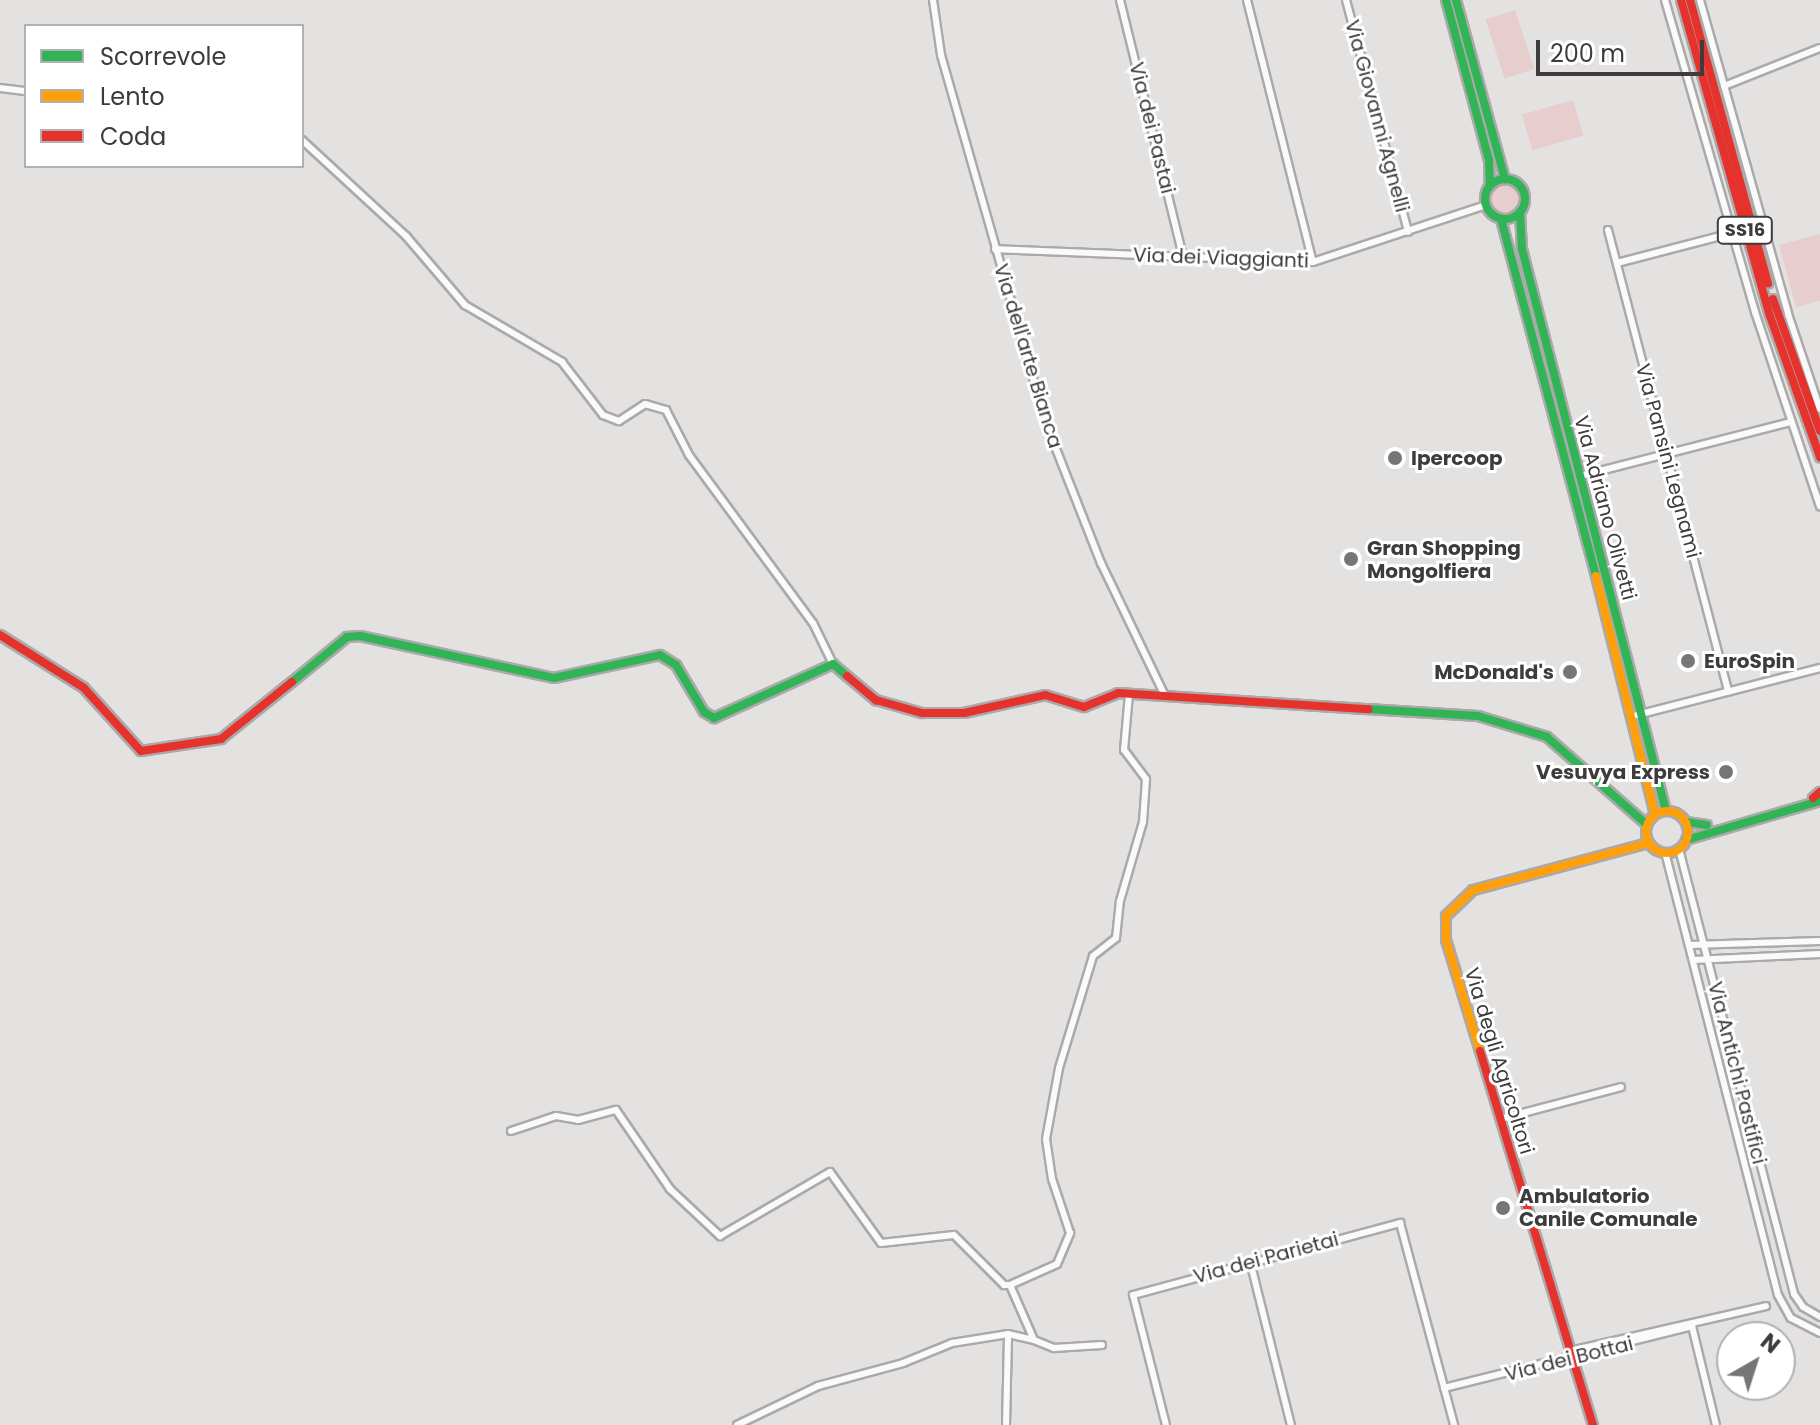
<!DOCTYPE html>
<html>
<head>
<meta charset="utf-8">
<style>
  body { margin:0 }
  #map { position:relative; width:1820px; height:1425px; overflow:hidden; background:#e4e1e1; font-family:Poppins,sans-serif }
  div>[style] { position:absolute }
  .green>* { inset:0; background:#e7cdcd; transform-origin:0 0 }
  .round { border-radius:50% }
  .roads { filter:drop-shadow(2px 0 #aba9a9) drop-shadow(-2px 0 #aba9a9) drop-shadow(0 2px #aba9a9) drop-shadow(0 -2px #aba9a9) }
  .street>* { height:6px; margin:-3px; padding:0 3px; transform-origin:3px; border-radius:3px; background:#fbfafa }
  .fast>* { height:8px; margin:-4px; padding:0 4px; transform-origin:4px; border-radius:4px; background:#30b455 }
  .fast>.ring { margin:-4px; padding:0; box-sizing:content-box; background:none; border:8px solid #30b455; border-radius:50% }
  .slow>* { height:8px; margin:-4px; padding:0 4px; transform-origin:4px; border-radius:4px; background:#ff9f0a }
  .slow>.ring { margin:-4px; padding:0; box-sizing:content-box; background:none; border:8px solid #ff9f0a; border-radius:50% }
  .jam>* { height:8px; margin:-4px; padding:0 4px; transform-origin:4px; border-radius:4px; background:#e5322d }
  .dots>* { width:22px; height:22px; translate:-50% -50%; box-sizing:border-box; border:4px solid #fff; border-radius:50% }
  span { translate:-50% -50%; white-space:nowrap; text-align:center; line-height:1.15; -webkit-text-stroke:6px #fff; paint-order:stroke }
  .shield-label span { padding:2px 6px; background:#fff; border:2px solid; border-radius:6px; -webkit-text-stroke-width:0 }
  .shield-label { font-size:18px; color:#3d3b3b; font-weight:700 }
  .street-label { font-size:20px; color:#3d3b3b }
  .poi-label { font-size:20px; color:#3d3b3b; font-weight:700 }
  .left { translate:0 -50%; text-align:left }
  .right { translate:-100% -50%; text-align:right }
  .legend { position:absolute; left:24px; top:24px; width:280px; height:144px; box-sizing:border-box; background:#fff; border:2px solid #b1b1b1; margin:0; padding:10px 14px; list-style:none; font-size:24px; color:#3d3b3b }
  .legend li { display:flex; align-items:center; gap:16px; height:40px }
  .legend b { width:40px; border:2px solid #b1b1b1 }
  .north { position:absolute; left:1716px; top:1321px; width:80px; height:80px; box-sizing:border-box; background:#fff; border:2px solid #b1b1b1; border-radius:50%; rotate:39deg; font-size:22px; font-weight:700; line-height:32px; text-align:center; color:#3d3b3b }
  .north::after { content:''; display:block; margin:auto; width:28px; height:36px; background:#777575; clip-path:polygon(50% 0,100% 100%,50% 72%,0 100%) }
  .scale { position:absolute; left:1536px; top:40px; width:168px; height:36px; box-sizing:border-box; border:4px solid #3d3b3b; border-top:0; padding-left:10px; font-size:24px; line-height:28px; white-space:nowrap; color:#3d3b3b; -webkit-text-stroke:6px #fff; paint-order:stroke }
</style>
</head>
<body>
<div id="map">
  <div class="green">
    <i style="left:1515px;top:10px;width:62px;height:31px;rotate:72deg"></i>
    <i style="left:1573px;top:100px;width:37px;height:53px;rotate:74deg"></i>
    <i class="round" style="left:1489px;top:182px;width:34px;height:34px"></i>
    <i style="clip-path:polygon(1820px 234px,1820px 301px,1796px 307px,1779px 245px)"></i>
  </div>
  <div class="roads">
    <div class="street">
      <i style="left:933px;top:0;width:56px;rotate:81.7deg"></i>
      <i style="left:941px;top:55px;width:380px;rotate:74.1deg"></i>
      <i style="left:1045px;top:421px;width:153px;rotate:68.5deg"></i>
      <i style="left:1101px;top:563px;width:148px;rotate:64.3deg"></i>
      <i style="left:1120px;top:0;width:265px;rotate:76.2deg"></i>
      <i style="left:1247px;top:0;width:270px;rotate:75.9deg"></i>
      <i style="left:1346px;top:0;width:240px;rotate:75deg"></i>
      <i style="left:1665px;top:0;width:325px;rotate:73.9deg"></i>
      <i style="left:1755px;top:312px;width:205px;rotate:71.5deg"></i>
      <i style="left:1700px;top:0;width:326px;rotate:74.3deg"></i>
      <i style="left:1788px;top:314px;width:100px;rotate:71.4deg"></i>
      <i style="left:1724px;top:86px;width:103px;rotate:-21.6deg"></i>
      <i style="left:0;top:88px;width:26px;rotate:7deg"></i>
      <i style="left:302px;top:140px;width:142px;rotate:42.7deg"></i>
      <i style="left:406px;top:236px;width:91px;rotate:49.5deg"></i>
      <i style="left:465px;top:305px;width:113px;rotate:30.4deg"></i>
      <i style="left:562px;top:362px;width:67px;rotate:52.3deg"></i>
      <i style="left:603px;top:415px;width:17px;rotate:21deg"></i>
      <i style="left:619px;top:421px;width:31px;rotate:-33deg"></i>
      <i style="left:645px;top:404px;width:22px;rotate:16deg"></i>
      <i style="left:666px;top:410px;width:51px;rotate:62.9deg"></i>
      <i style="left:689px;top:455px;width:209px;rotate:53.6deg"></i>
      <i style="left:813px;top:623px;width:46px;rotate:64deg"></i>
      <i style="left:1608px;top:230px;width:477px;rotate:75.4deg"></i>
      <i style="left:995px;top:249px;width:318px;rotate:2.3deg"></i>
      <i style="left:1313px;top:262px;width:182px;rotate:-18.2deg"></i>
      <i style="left:1617px;top:263px;width:119px;rotate:-14.6deg"></i>
      <i style="left:1580px;top:476px;width:217px;rotate:-14.4deg"></i>
      <i style="left:1637px;top:715px;width:189px;rotate:-14.4deg"></i>
      <i style="left:1679px;top:849px;width:460px;rotate:75.5deg"></i>
      <i style="left:1794px;top:1294px;width:16px;rotate:55deg"></i>
      <i style="left:1803px;top:1307px;width:20px;rotate:30deg"></i>
      <i style="left:1665px;top:852px;width:457px;rotate:75.7deg"></i>
      <i style="left:1778px;top:1295px;width:26px;rotate:61deg"></i>
      <i style="left:1791px;top:1318px;width:33px;rotate:27deg"></i>
      <i style="left:1690px;top:945px;width:130px;rotate:-1.8deg"></i>
      <i style="left:1693px;top:960px;width:127px;rotate:-2.7deg"></i>
      <i style="left:1500px;top:1119px;width:125px;rotate:-14.8deg"></i>
      <i style="left:511px;top:1131px;width:47px;rotate:-18.4deg"></i>
      <i style="left:556px;top:1116px;width:22px;rotate:10deg"></i>
      <i style="left:578px;top:1120px;width:39px;rotate:-15deg"></i>
      <i style="left:616px;top:1110px;width:96px;rotate:55.6deg"></i>
      <i style="left:670px;top:1189px;width:69px;rotate:43.2deg"></i>
      <i style="left:720px;top:1236px;width:127px;rotate:-30.2deg"></i>
      <i style="left:830px;top:1172px;width:87px;rotate:54.3deg"></i>
      <i style="left:881px;top:1243px;width:73px;rotate:-6.3deg"></i>
      <i style="left:954px;top:1235px;width:71px;rotate:45deg"></i>
      <i style="left:1004px;top:1285px;width:6px"></i>
      <i style="left:1250px;top:1261px;width:169px;rotate:76deg"></i>
      <i style="left:1034px;top:1340px;width:22px;rotate:22deg"></i>
      <i style="left:1054px;top:1348px;width:48px;rotate:-3.6deg"></i>
      <i style="left:1570px;top:1351px;width:201px;rotate:-12.9deg"></i>
      <i style="left:1444px;top:1388px;width:256px;rotate:-14deg"></i>
      <i style="left:1692px;top:1326px;width:102px;rotate:76.4deg"></i>
      <i style="left:737px;top:1425px;width:90px;rotate:-25.7deg"></i>
      <i style="left:818px;top:1386px;width:88px;rotate:-15.1deg"></i>
      <i style="left:903px;top:1363px;width:53px;rotate:-22.2deg"></i>
      <i style="left:952px;top:1343px;width:57px;rotate:-9.1deg"></i>
      <i style="left:1006px;top:1425px;width:91px;rotate:-88.7deg"></i>
      <i style="left:1008px;top:1334px;width:27px;rotate:13deg"></i>
      <i style="left:1034px;top:1340px;width:60px;rotate:-113.6deg"></i>
      <i style="left:1010px;top:1285px;width:51px;rotate:-24.1deg"></i>
      <i style="left:1057px;top:1264px;width:34px;rotate:-67deg"></i>
      <i style="left:1070px;top:1233px;width:57px;rotate:-108.4deg"></i>
      <i style="left:1052px;top:1179px;width:40px;rotate:-98.5deg"></i>
      <i style="left:1046px;top:1139px;width:72px;rotate:-79.6deg"></i>
      <i style="left:1059px;top:1068px;width:117px;rotate:-73.1deg"></i>
      <i style="left:1093px;top:956px;width:29px;rotate:-38deg"></i>
      <i style="left:1116px;top:938px;width:37px;rotate:-84deg"></i>
      <i style="left:1120px;top:901px;width:82px;rotate:-73.8deg"></i>
      <i style="left:1143px;top:822px;width:43px;rotate:-86deg"></i>
      <i style="left:1146px;top:779px;width:36px;rotate:-127deg"></i>
      <i style="left:1124px;top:750px;width:56px;rotate:-84.9deg"></i>
      <i style="left:1166px;top:1425px;width:134px;rotate:-104.2deg"></i>
      <i style="left:1133px;top:1295px;width:277px;rotate:-15.1deg"></i>
      <i style="left:1400px;top:1223px;width:209px;rotate:75deg"></i>
    </div>
    <div class="fast">
      <i style="left:1446px;top:0;width:167px;rotate:75deg"></i>
      <i style="left:1489px;top:161px;width:25px;rotate:88deg"></i>
      <i style="left:1456px;top:0;width:186px;rotate:74.7deg"></i>
      <i class="ring" style="left:1485px;top:179px;width:32px;height:32px"></i>
      <i style="left:1520px;top:212px;width:37px;rotate:87deg"></i>
      <i style="left:1522px;top:249px;width:580px;rotate:75.63deg"></i>
      <i style="left:1501px;top:219px;width:369px;rotate:75.1deg"></i>
      <i style="left:292px;top:682px;width:71px;rotate:-39.3deg"></i>
      <i style="left:347px;top:637px;width:13px;rotate:-4deg"></i>
      <i style="left:360px;top:636px;width:198px;rotate:12.2deg"></i>
      <i style="left:554px;top:678px;width:108px;rotate:-12.2deg"></i>
      <i style="left:660px;top:655px;width:19px;rotate:32deg"></i>
      <i style="left:676px;top:665px;width:55px;rotate:59.2deg"></i>
      <i style="left:704px;top:712px;width:12px;rotate:31deg"></i>
      <i style="left:714px;top:718px;width:131px;rotate:-24.4deg"></i>
      <i style="left:833px;top:664px;width:18px;rotate:41deg"></i>
      <i style="left:1368px;top:709px;width:110px;rotate:3.6deg"></i>
      <i style="left:1478px;top:716px;width:72px;rotate:16.9deg"></i>
      <i style="left:1547px;top:737px;width:133px;rotate:41.3deg"></i>
      <i style="left:1686px;top:822px;width:21px;rotate:8deg"></i>
      <i style="left:1686px;top:840px;width:140px;rotate:-16.2deg"></i>
    </div>
    <div class="slow">
      <i style="left:1596px;top:576px;width:245px;rotate:76.1deg"></i>
      <i class="ring" style="left:1646px;top:811px;width:34px;height:34px"></i>
      <i style="left:1480px;top:1051px;width:116px;rotate:-107deg"></i>
      <i style="left:1446px;top:940px;width:24px;rotate:-90deg"></i>
      <i style="left:1446px;top:916px;width:37px;rotate:-44deg"></i>
      <i style="left:1473px;top:890px;width:182px;rotate:-15deg"></i>
    </div>
    <div class="jam">
      <i style="left:1681px;top:0;width:328px;rotate:74.3deg"></i>
      <i style="left:1770px;top:316px;width:150px;rotate:70.5deg"></i>
      <i style="left:1690px;top:0;width:294px;rotate:74.6deg"></i>
      <i style="left:1773px;top:299px;width:140px;rotate:70.4deg"></i>
      <i style="left:0;top:635px;width:99px;rotate:32.2deg"></i>
      <i style="left:84px;top:688px;width:85px;rotate:47.9deg"></i>
      <i style="left:141px;top:751px;width:81px;rotate:-8.5deg"></i>
      <i style="left:221px;top:739px;width:91px;rotate:-38.8deg"></i>
      <i style="left:847px;top:676px;width:38px;rotate:40deg"></i>
      <i style="left:876px;top:700px;width:48px;rotate:15.8deg"></i>
      <i style="left:922px;top:713px;width:42px"></i>
      <i style="left:964px;top:713px;width:83px;rotate:-12.5deg"></i>
      <i style="left:1045px;top:695px;width:41px;rotate:17.1deg"></i>
      <i style="left:1084px;top:707px;width:37px;rotate:-22deg"></i>
      <i style="left:1118px;top:693px;width:251px;rotate:3.7deg"></i>
      <i style="left:1813px;top:798px;width:9px;rotate:-41deg"></i>
      <i style="left:1480px;top:1051px;width:391px;rotate:73.2deg"></i>
    </div>
  </div>
  <div class="dots">
    <i style="left:1395px;top:458px;background:#777575"></i>
    <i style="left:1351px;top:559px;background:#777575"></i>
    <i style="left:1688px;top:661px;background:#777575"></i>
    <i style="left:1570px;top:672px;background:#777575"></i>
    <i style="left:1726px;top:772px;background:#777575"></i>
    <i style="left:1503px;top:1208px;background:#777575"></i>
  </div>
  <div class="shield-label">
    <span style="left:1745px;top:230px">SS16</span>
  </div>
  <div class="street-label">
    <span style="left:1377px;top:116px;rotate:75deg">Via Giovanni Agnelli</span>
    <span style="left:1152px;top:128px;rotate:76deg">Via dei Pastai</span>
    <span style="left:1221px;top:258px;rotate:2deg">Via dei Viaggianti</span>
    <span style="left:1028px;top:356px;rotate:73deg">Via dell'arte Bianca</span>
    <span style="left:1668px;top:461px;rotate:75deg">Via Pansini Legnami</span>
    <span style="left:1605px;top:508px;rotate:75deg">Via Adriano Olivetti</span>
    <span style="left:1499px;top:1061px;rotate:73deg">Via degli Agricoltori</span>
    <span style="left:1737px;top:1073px;rotate:76deg">Via Antichi Pastifici</span>
    <span style="left:1266px;top:1258px;rotate:-15deg">Via dei Parietai</span>
    <span style="left:1569px;top:1359px;rotate:-14deg">Via dei Bottai</span>
  </div>
  <div class="poi-label">
    <span class="left" style="left:1411px;top:458px">Ipercoop</span>
    <span class="left" style="left:1367px;top:560px">Gran Shopping<br>Mongolfiera</span>
    <span class="left" style="left:1704px;top:661px">EuroSpin</span>
    <span class="right" style="left:1554px;top:672px">McDonald's</span>
    <span class="right" style="left:1710px;top:772px">Vesuvya Express</span>
    <span class="left" style="left:1519px;top:1208px">Ambulatorio<br>Canile Comunale</span>
  </div>
  <ul class="legend">
  <li><b style="height:10px;background:#30b455"></b>Scorrevole</li>
  <li><b style="height:10px;background:#ff9f0a"></b>Lento</li>
  <li><b style="height:10px;background:#e5322d"></b>Coda</li>
  </ul>
  <div class="north">N</div>
  <div class="scale">200 m</div>
</div>
</body>
</html>
